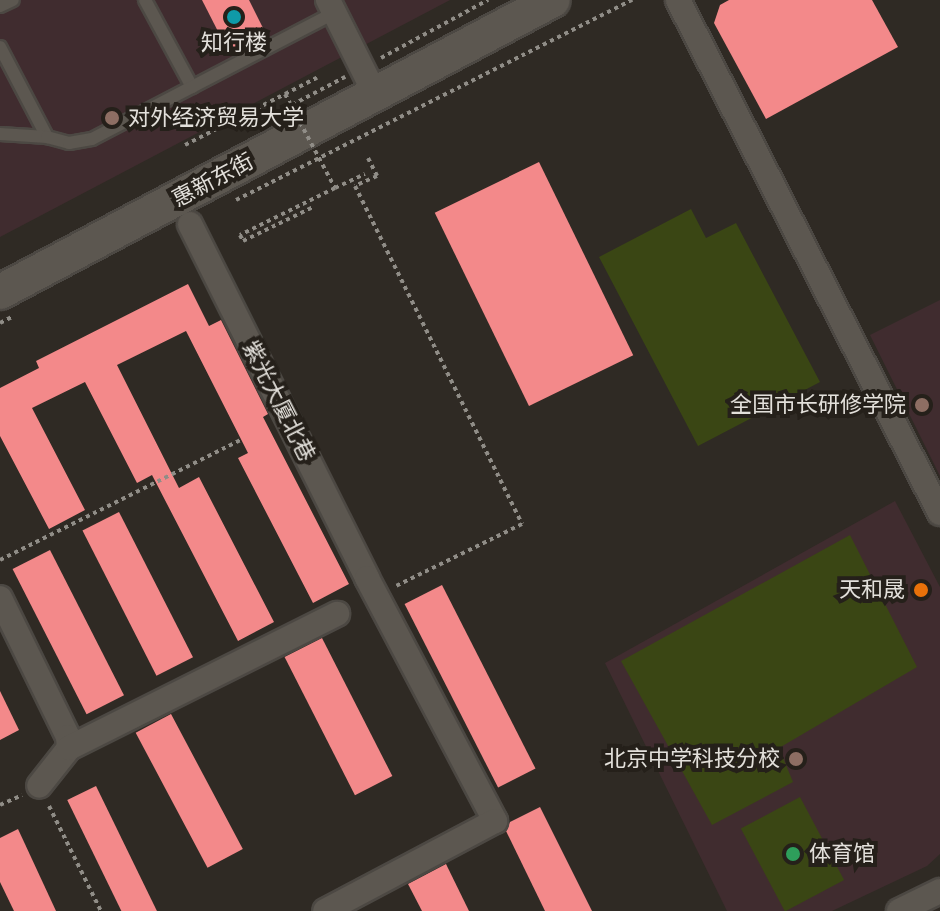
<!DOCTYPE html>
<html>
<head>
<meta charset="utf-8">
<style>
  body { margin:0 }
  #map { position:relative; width:940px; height:911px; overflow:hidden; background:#2f2a24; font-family:"DejaVu Sans","Noto Sans SC",sans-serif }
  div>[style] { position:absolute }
  .education>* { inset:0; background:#402c2f }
  .green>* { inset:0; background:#3a4614; transform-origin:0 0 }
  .building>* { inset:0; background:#f3898a; transform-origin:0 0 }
  .path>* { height:4px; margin-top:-2px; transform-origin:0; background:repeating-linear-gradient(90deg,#908d87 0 4px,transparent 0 8px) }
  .roads { filter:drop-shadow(2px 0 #4c4843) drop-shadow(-2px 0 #4c4843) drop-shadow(0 2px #4c4843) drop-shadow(0 -2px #4c4843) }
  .lane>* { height:12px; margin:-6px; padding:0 6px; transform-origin:6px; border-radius:6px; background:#5c5750 }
  .street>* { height:24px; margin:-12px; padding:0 12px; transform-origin:12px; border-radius:12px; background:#5c5750 }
  .secondary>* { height:34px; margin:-17px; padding:0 17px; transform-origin:17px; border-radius:17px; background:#5c5750 }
  .path-bridge>* { height:4px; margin-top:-2px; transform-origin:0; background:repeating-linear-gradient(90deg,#908d87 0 4px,transparent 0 8px) }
  .dots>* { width:22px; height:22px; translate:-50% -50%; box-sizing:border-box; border:4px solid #25201a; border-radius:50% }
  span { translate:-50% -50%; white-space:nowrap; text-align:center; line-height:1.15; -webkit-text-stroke:8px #25201a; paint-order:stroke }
  .poi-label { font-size:22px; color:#e3e0db }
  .left { translate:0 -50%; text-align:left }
  .right { translate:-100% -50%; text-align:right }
  .street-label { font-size:22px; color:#e3e0db }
</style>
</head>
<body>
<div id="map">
  <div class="education">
    <i style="clip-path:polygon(0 0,450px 0,0 237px)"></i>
    <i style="clip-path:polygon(940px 300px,940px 476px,870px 335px)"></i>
    <i style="clip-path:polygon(895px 501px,940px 587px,940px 854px,927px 866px,832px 911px,727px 911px,605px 663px)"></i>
  </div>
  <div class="green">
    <i style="clip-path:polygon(691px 209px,706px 238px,736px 223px,820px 382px,698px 446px,599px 257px)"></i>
    <i style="clip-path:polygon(850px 535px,917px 667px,779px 748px,793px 782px,712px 825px,621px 661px)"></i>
    <i style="left:800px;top:797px;width:94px;height:67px;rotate:62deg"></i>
  </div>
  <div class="building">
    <i style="clip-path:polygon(202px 0,249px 0,266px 34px,229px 53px)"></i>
    <i style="clip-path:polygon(729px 0,872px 0,898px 47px,766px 119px,714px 23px,720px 5px)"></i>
    <i style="left:539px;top:162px;width:215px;height:116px;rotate:64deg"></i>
    <i style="clip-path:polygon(188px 284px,209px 326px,221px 320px,268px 414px,263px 417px,349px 584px,313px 603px,238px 458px,248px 453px,186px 331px,117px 365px,179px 488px,199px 477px,274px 622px,238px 641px,152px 475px,137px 483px,85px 382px,32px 408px,85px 510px,49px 529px,0 436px,0 388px,39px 368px,36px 361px)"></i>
    <i style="left:119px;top:512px;width:163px;height:41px;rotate:63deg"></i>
    <i style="left:50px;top:550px;width:163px;height:42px;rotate:63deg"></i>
    <i style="left:442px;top:585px;width:206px;height:42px;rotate:63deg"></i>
    <i style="left:322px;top:638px;width:155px;height:42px;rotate:63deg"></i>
    <i style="clip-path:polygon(0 691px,19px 730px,0 740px)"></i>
    <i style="left:171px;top:714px;width:153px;height:40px;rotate:62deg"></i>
    <i style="left:96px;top:786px;width:139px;height:32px;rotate:64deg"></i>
    <i style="clip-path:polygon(540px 807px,592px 911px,545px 911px,506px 831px,510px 822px)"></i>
    <i style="clip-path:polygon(18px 829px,56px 911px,14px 911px,0 882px,0 838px)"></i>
    <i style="clip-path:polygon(446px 864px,469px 911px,422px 911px,408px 884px)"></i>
  </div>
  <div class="path">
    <i style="left:381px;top:58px;width:122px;rotate:-28.5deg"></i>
    <i style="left:285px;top:94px;width:36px;rotate:-27deg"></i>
    <i style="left:271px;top:116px;width:84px;rotate:-27.8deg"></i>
    <i style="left:368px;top:158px;width:20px;rotate:63deg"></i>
    <i style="left:377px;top:176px;width:24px;rotate:156deg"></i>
    <i style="left:355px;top:186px;width:377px;rotate:63.7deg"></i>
    <i style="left:522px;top:524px;width:140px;rotate:153.8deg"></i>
    <i style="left:335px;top:188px;width:33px;rotate:-25deg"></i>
    <i style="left:236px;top:200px;width:444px;rotate:-26.8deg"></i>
    <i style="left:0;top:323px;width:13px;rotate:-27deg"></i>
    <i style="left:0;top:560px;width:271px;rotate:-26.5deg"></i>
    <i style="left:0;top:805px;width:24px;rotate:-24deg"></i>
    <i style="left:49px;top:806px;width:117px;rotate:63.7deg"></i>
  </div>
  <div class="roads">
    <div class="lane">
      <i style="left:145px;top:0;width:99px;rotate:61.6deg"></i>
      <i style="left:0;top:6px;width:14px;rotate:-25deg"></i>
      <i style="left:0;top:47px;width:102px;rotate:62.4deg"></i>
      <i style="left:0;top:134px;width:47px;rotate:3.7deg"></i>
      <i style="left:47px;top:137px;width:23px;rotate:15deg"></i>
      <i style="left:69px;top:143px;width:23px;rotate:-10deg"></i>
      <i style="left:92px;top:139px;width:273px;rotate:-27.5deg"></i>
    </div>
    <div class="street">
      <i style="left:328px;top:0;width:105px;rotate:63.4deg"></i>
      <i style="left:678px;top:0;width:576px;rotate:62.95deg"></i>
      <i style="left:190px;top:224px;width:396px;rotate:63.4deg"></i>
      <i style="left:367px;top:578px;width:275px;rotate:62.2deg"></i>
      <i style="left:495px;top:821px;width:192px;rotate:152.1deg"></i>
      <i style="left:0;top:598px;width:155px;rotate:63.9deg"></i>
      <i style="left:68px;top:737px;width:11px;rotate:85deg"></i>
      <i style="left:69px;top:748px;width:48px;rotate:128.3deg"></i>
      <i style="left:69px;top:748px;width:300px;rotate:-26.6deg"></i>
      <i style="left:899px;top:911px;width:46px;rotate:-26deg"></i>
    </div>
    <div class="secondary">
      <i style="left:0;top:292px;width:625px;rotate:-27.84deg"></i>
    </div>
  </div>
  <div class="path-bridge">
    <i style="left:185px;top:145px;width:112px;rotate:-27deg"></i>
    <i style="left:285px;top:94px;width:106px;rotate:62deg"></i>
    <i style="left:335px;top:188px;width:106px;rotate:153.7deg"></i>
    <i style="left:240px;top:235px;width:7px;rotate:63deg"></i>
    <i style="left:243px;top:241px;width:78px;rotate:-25.9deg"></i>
  </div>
  <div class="dots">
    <i style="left:234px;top:17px;background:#0f9aa8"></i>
    <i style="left:112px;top:118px;background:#8d6e63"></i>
    <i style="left:922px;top:405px;background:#8d6e63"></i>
    <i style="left:921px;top:590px;background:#e8710a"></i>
    <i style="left:796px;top:759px;background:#8d6e63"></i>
    <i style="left:793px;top:854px;background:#2e9e5b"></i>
  </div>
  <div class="poi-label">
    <span style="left:234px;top:43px">知行楼</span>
    <span class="left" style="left:128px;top:118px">对外经济贸易大学</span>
    <span class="right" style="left:906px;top:405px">全国市长研修学院</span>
    <span class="right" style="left:905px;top:590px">天和晟</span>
    <span class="right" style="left:780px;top:759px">北京中学科技分校</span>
    <span class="left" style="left:809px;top:854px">体育馆</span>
  </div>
  <div class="street-label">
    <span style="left:213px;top:180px;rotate:-28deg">惠新东街</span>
    <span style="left:279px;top:401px;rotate:63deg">紫光大厦北巷</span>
  </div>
</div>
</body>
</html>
